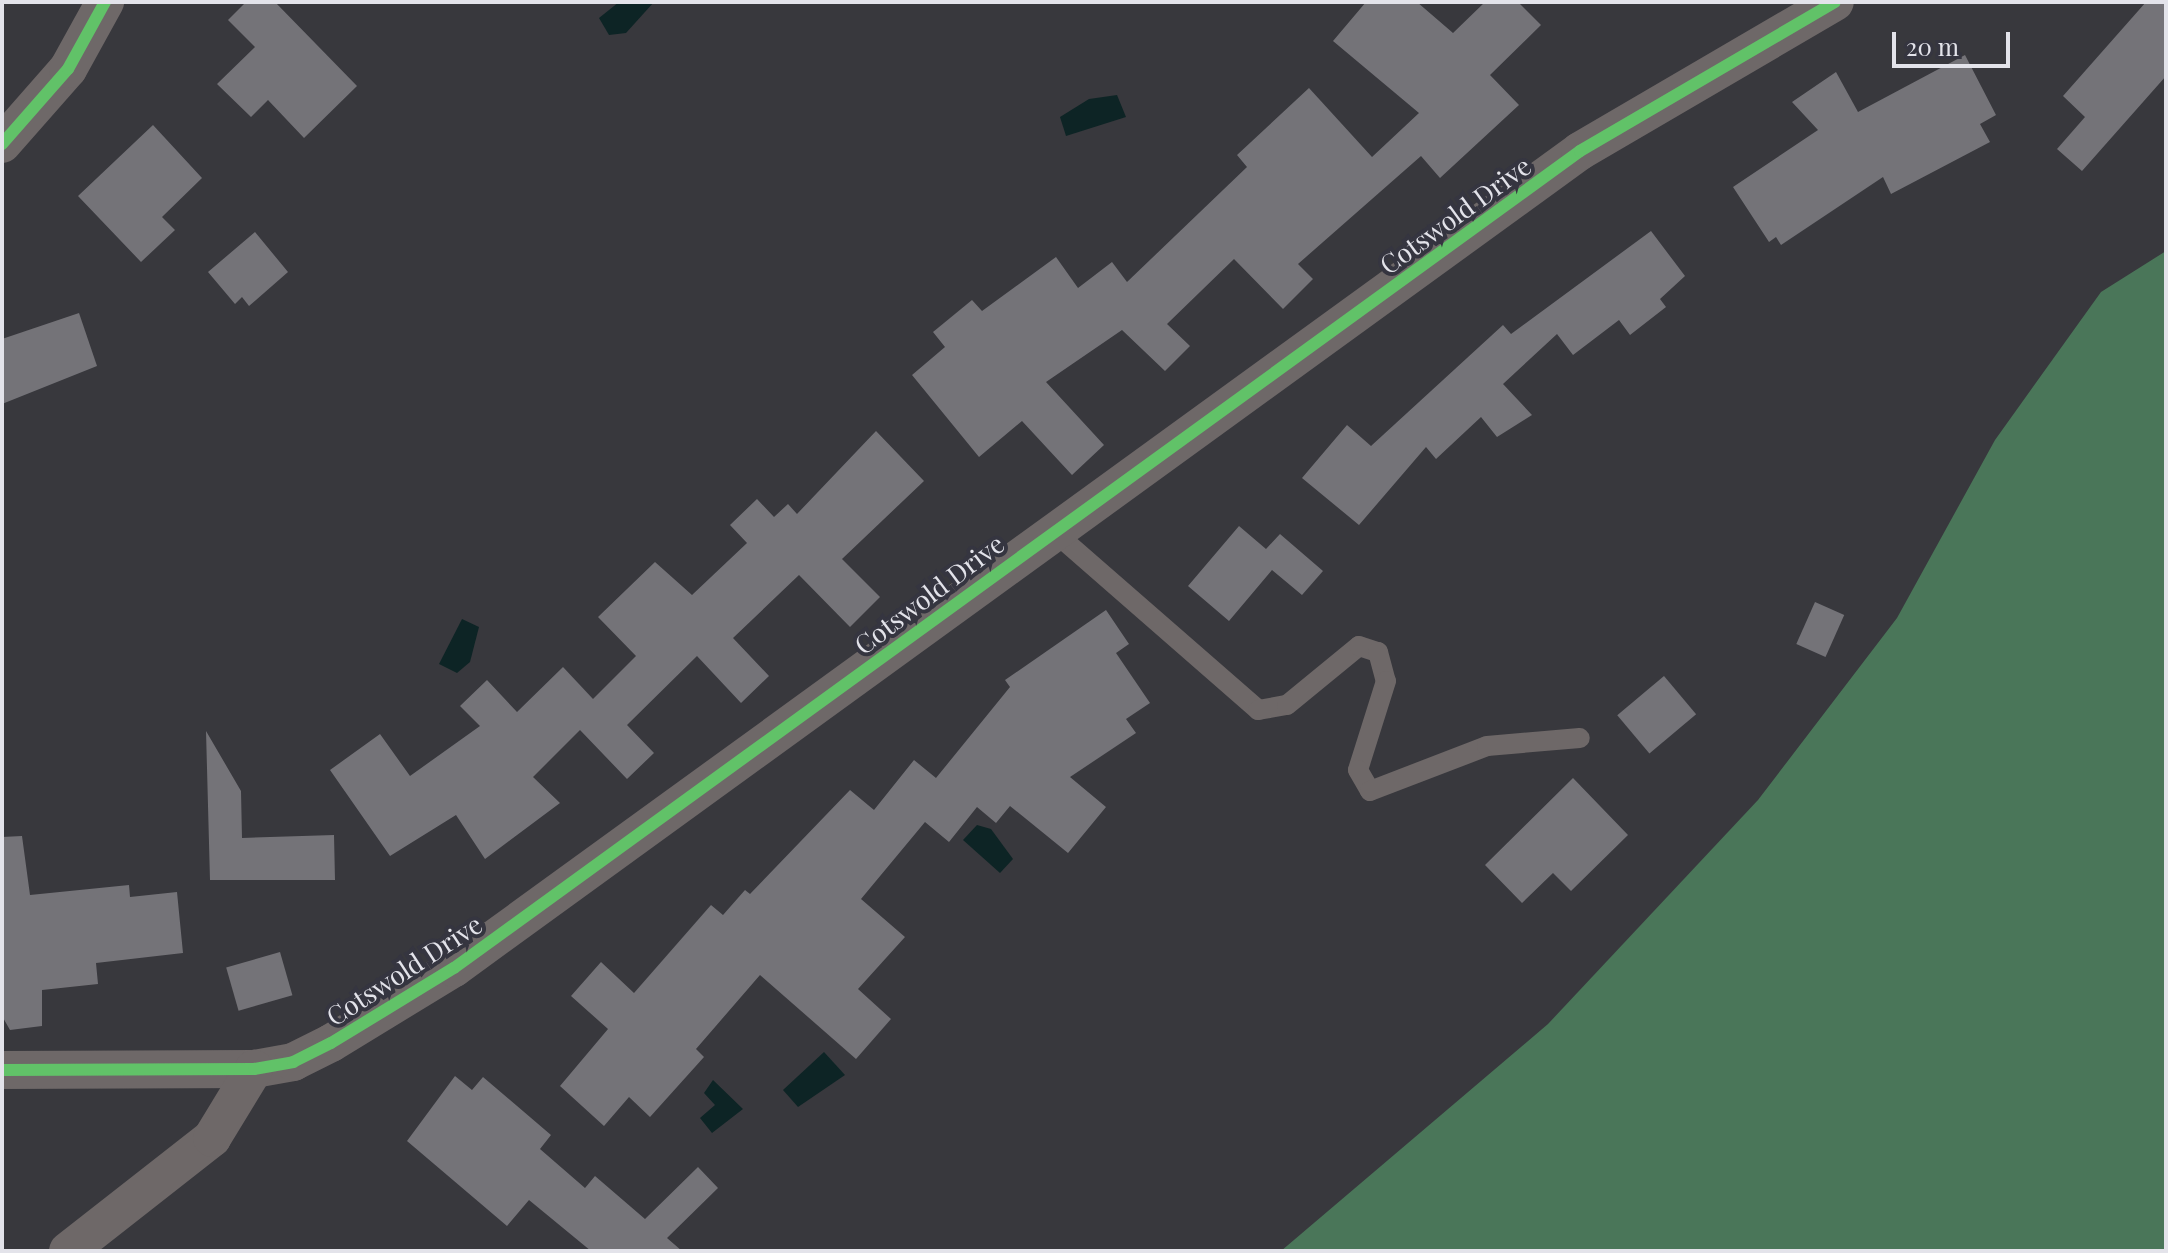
<!DOCTYPE html>
<html>
<head>
<meta charset="utf-8">
<style>
  body { margin:0 }
  #map { position:relative; width:2168px; height:1253px; overflow:hidden; background:#38383d; font-family:"Playfair Display",serif }
  div>[style] { position:absolute }
  .forest>* { inset:0; background:#4a7659 }
  .water>* { inset:0; background:#0d2425 }
  .building>* { inset:0; background:#747378; transform-origin:0 0 }
  .lane>* { height:20px; margin:-10px; padding:0 10px; transform-origin:10px; border-radius:10px; background:#6e6868 }
  .street>* { height:38px; margin:-19px; padding:0 19px; transform-origin:19px; border-radius:19px; background:#6e6868 }
  .cycleway>* { height:12px; margin:-6px; padding:0 6px; transform-origin:6px; border-radius:6px; background:#61c268 }
  span { translate:-50% -50%; white-space:nowrap; text-align:center; line-height:1.15; -webkit-text-stroke:8px #353540; paint-order:stroke }
  .street-label { font-size:26px; color:#e3e3ea }
  .frame { position:absolute; inset:0; border:4px solid #e3e3ea; pointer-events:none }
  .scale { position:absolute; left:1892px; top:32px; width:118px; height:36px; box-sizing:border-box; border:4px solid #e3e3ea; border-top:0; padding-left:10px; font-size:24px; line-height:28px; white-space:nowrap; color:#e3e3ea; -webkit-text-stroke:6px #353540; paint-order:stroke }
</style>
</head>
<body>
<div id="map">
  <div class="forest">
    <i style="clip-path:polygon(2166px 251px,2166px 1251px,1281px 1251px,1548px 1024px,1758px 800px,1897px 618px,1995px 440px,2101px 292px)"></i>
  </div>
  <div class="water">
    <i style="clip-path:polygon(619px 2px,654px 2px,626px 33px,609px 35px,599px 18px)"></i>
    <i style="clip-path:polygon(1117px 95px,1126px 117px,1066px 136px,1060px 117px,1089px 99px)"></i>
    <i style="clip-path:polygon(462px 619px,479px 627px,470px 662px,457px 673px,439px 664px)"></i>
    <i style="clip-path:polygon(977px 825px,991px 829px,1013px 859px,1000px 873px,963px 840px)"></i>
    <i style="clip-path:polygon(824px 1052px,845px 1075px,798px 1107px,783px 1090px)"></i>
    <i style="clip-path:polygon(713px 1080px,743px 1109px,712px 1133px,700px 1118px,715px 1105px,704px 1093px)"></i>
  </div>
  <div class="building">
    <i style="clip-path:polygon(246px 2px,275px 2px,357px 86px,304px 138px,268px 100px,251px 117px,217px 84px,255px 47px,228px 20px)"></i>
    <i style="clip-path:polygon(1366px 2px,1417px 2px,1453px 33px,1485px 2px,1518px 2px,1541px 25px,1490px 75px,1519px 105px,1440px 178px,1421px 156px,1298px 264px,1313px 279px,1283px 309px,1234px 259px,1167px 324px,1190px 346px,1165px 371px,1122px 330px,1046px 382px,1104px 445px,1072px 475px,1022px 421px,979px 457px,912px 375px,945px 347px,933px 332px,972px 300px,982px 311px,1056px 257px,1078px 288px,1112px 262px,1127px 282px,1247px 167px,1237px 155px,1309px 88px,1372px 157px,1419px 113px,1333px 41px)"></i>
    <i style="clip-path:polygon(2146px 2px,2166px 2px,2166px 76px,2082px 171px,2057px 149px,2085px 117px,2063px 96px)"></i>
    <i style="clip-path:polygon(1965px 55px,1996px 115px,1980px 124px,1990px 142px,1891px 194px,1883px 177px,1781px 245px,1776px 237px,1769px 242px,1733px 187px,1818px 130px,1792px 102px,1836px 72px,1858px 112px)"></i>
    <i style="clip-path:polygon(153px 125px,202px 178px,162px 217px,175px 230px,141px 262px,78px 196px)"></i>
    <i style="clip-path:polygon(1651px 231px,1685px 276px,1660px 299px,1666px 307px,1630px 335px,1619px 320px,1573px 355px,1557px 334px,1503px 384px,1532px 415px,1497px 437px,1481px 417px,1436px 459px,1426px 447px,1359px 525px,1302px 478px,1347px 425px,1371px 446px,1503px 325px,1511px 334px)"></i>
    <i style="clip-path:polygon(255px 232px,288px 272px,249px 306px,242px 297px,235px 304px,208px 272px)"></i>
    <i style="clip-path:polygon(79px 313px,97px 366px,2px 404px,2px 339px)"></i>
    <i style="clip-path:polygon(876px 431px,924px 481px,842px 559px,880px 597px,850px 627px,799px 575px,733px 638px,769px 676px,741px 703px,697px 656px,627px 725px,654px 753px,627px 779px,580px 730px,533px 777px,560px 803px,485px 859px,456px 815px,390px 856px,330px 770px,380px 734px,410px 776px,480px 726px,460px 706px,487px 680px,517px 712px,563px 667px,593px 699px,636px 656px,598px 617px,655px 562px,692px 595px,747px 543px,730px 525px,757px 499px,774px 517px,788px 504px,797px 514px)"></i>
    <i style="clip-path:polygon(1239px 526px,1266px 549px,1280px 534px,1323px 571px,1302px 595px,1272px 570px,1229px 621px,1188px 586px)"></i>
    <i style="left:1815px;top:602px;width:32px;height:46px;rotate:24deg"></i>
    <i style="clip-path:polygon(1106px 610px,1129px 644px,1116px 653px,1150px 703px,1126px 719px,1136px 733px,1070px 777px,1106px 807px,1068px 853px,1010px 806px,996px 823px,977px 807px,949px 842px,925px 822px,861px 899px,905px 937px,858px 989px,891px 1019px,856px 1059px,760px 975px,696px 1049px,704px 1057px,650px 1117px,629px 1097px,604px 1126px,560px 1086px,608px 1029px,571px 996px,601px 962px,634px 993px,711px 905px,723px 915px,745px 890px,750px 894px,850px 790px,874px 810px,914px 760px,936px 778px,1010px 687px,1005px 680px)"></i>
    <i style="left:1664px;top:676px;width:50px;height:61px;rotate:50deg"></i>
    <i style="clip-path:polygon(206px 731px,241px 791px,242px 838px,334px 835px,335px 880px,210px 880px)"></i>
    <i style="clip-path:polygon(1573px 778px,1628px 835px,1571px 891px,1553px 873px,1522px 903px,1485px 865px)"></i>
    <i style="clip-path:polygon(22px 836px,30px 895px,129px 885px,130px 897px,177px 892px,183px 953px,96px 963px,98px 984px,42px 990px,42px 1026px,10px 1030px,2px 1016px,2px 837px)"></i>
    <i style="left:280px;top:952px;width:45px;height:56px;rotate:74deg"></i>
    <i style="clip-path:polygon(455px 1076px,472px 1090px,483px 1077px,551px 1135px,540px 1149px,585px 1188px,595px 1176px,645px 1219px,698px 1167px,718px 1188px,667px 1238px,682px 1251px,591px 1251px,529px 1200px,507px 1226px,407px 1141px)"></i>
  </div>
  <div class="lane">
    <i style="left:1052px;top:530px;width:274px;rotate:41.1deg"></i>
    <i style="left:1258px;top:710px;width:29px;rotate:-10deg"></i>
    <i style="left:1287px;top:705px;width:93px;rotate:-39.3deg"></i>
    <i style="left:1359px;top:646px;width:20px;rotate:18deg"></i>
    <i style="left:1378px;top:652px;width:30px;rotate:75deg"></i>
    <i style="left:1386px;top:681px;width:93px;rotate:107.5deg"></i>
    <i style="left:1358px;top:770px;width:24px;rotate:60deg"></i>
    <i style="left:1370px;top:791px;width:125px;rotate:-21deg"></i>
    <i style="left:1487px;top:746px;width:93px;rotate:-4.9deg"></i>
  </div>
  <div class="street">
    <i style="left:2px;top:144px;width:100px;rotate:-48.7deg"></i>
    <i style="left:68px;top:69px;width:77px;rotate:-61.1deg"></i>
    <i style="left:2px;top:1070px;width:252px;rotate:-0.2deg"></i>
    <i style="left:254px;top:1069px;width:40px;rotate:-10deg"></i>
    <i style="left:293px;top:1062px;width:42px;rotate:-26.6deg"></i>
    <i style="left:331px;top:1043px;width:144px;rotate:-31.4deg"></i>
    <i style="left:454px;top:968px;width:1391px;rotate:-35.96deg"></i>
    <i style="left:1580px;top:151px;width:295px;rotate:-30.3deg"></i>
    <i style="left:68px;top:1251px;width:183px;rotate:-38.1deg"></i>
    <i style="left:212px;top:1138px;width:81px;rotate:-58.7deg"></i>
  </div>
  <div class="cycleway">
    <i style="left:2px;top:144px;width:100px;rotate:-48.7deg"></i>
    <i style="left:68px;top:69px;width:77px;rotate:-61.1deg"></i>
    <i style="left:2px;top:1070px;width:252px;rotate:-0.2deg"></i>
    <i style="left:254px;top:1069px;width:40px;rotate:-10deg"></i>
    <i style="left:293px;top:1062px;width:42px;rotate:-26.6deg"></i>
    <i style="left:331px;top:1043px;width:144px;rotate:-31.4deg"></i>
    <i style="left:454px;top:968px;width:1391px;rotate:-35.96deg"></i>
    <i style="left:1580px;top:151px;width:295px;rotate:-30.3deg"></i>
  </div>
  <div class="street-label">
    <span style="left:1455px;top:215px;rotate:-36deg">Cotswold Drive</span>
    <span style="left:929px;top:594px;rotate:-37deg">Cotswold Drive</span>
    <span style="left:404px;top:970px;rotate:-33deg">Cotswold Drive</span>
  </div>
  <div class="frame"></div>
  <div class="scale">20 m</div>
</div>
</body>
</html>
